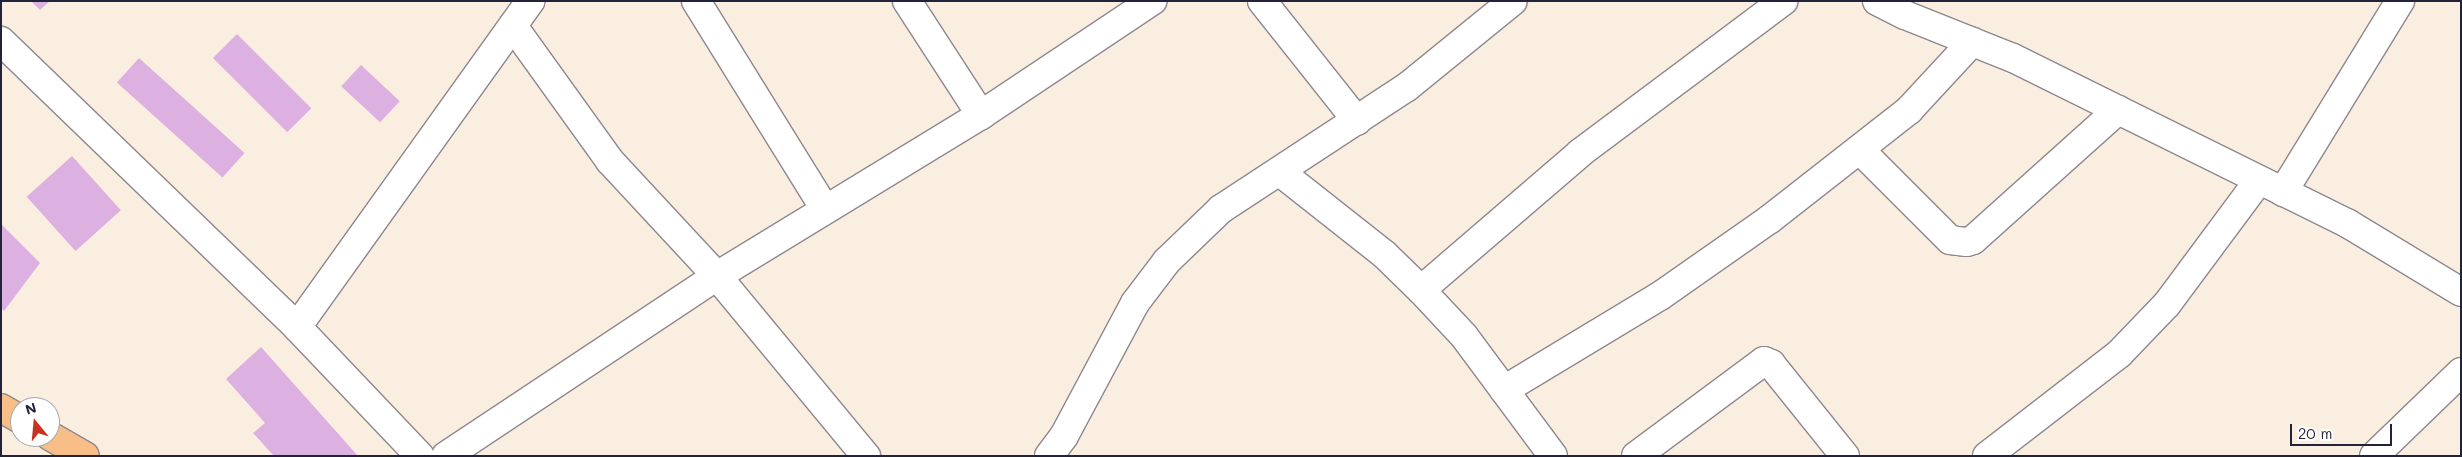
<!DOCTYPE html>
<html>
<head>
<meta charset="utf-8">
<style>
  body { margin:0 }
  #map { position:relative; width:2462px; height:457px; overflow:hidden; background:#faeee0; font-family:Mali,sans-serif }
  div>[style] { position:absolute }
  .building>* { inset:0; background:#ddb0e2; transform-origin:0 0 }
  .roads { filter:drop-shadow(1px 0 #8e888e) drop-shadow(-1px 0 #8e888e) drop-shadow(0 1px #8e888e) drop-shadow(0 -1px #8e888e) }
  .minor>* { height:28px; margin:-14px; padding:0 14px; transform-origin:14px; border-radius:14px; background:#fff }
  .highway>* { height:28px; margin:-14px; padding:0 14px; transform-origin:14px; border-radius:14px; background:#f7be88 }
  span { translate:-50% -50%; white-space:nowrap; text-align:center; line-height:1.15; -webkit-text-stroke:5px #fff; paint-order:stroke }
  .frame { position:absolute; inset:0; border:2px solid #22223b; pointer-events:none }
  .north { position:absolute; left:10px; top:397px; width:50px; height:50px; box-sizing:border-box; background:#fff; border:1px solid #a7a7b1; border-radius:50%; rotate:343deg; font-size:14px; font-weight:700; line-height:20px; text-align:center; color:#22223b }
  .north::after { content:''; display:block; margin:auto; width:18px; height:22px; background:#c8321e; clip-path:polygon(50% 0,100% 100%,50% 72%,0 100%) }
  .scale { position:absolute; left:2290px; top:424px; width:102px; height:22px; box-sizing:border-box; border:2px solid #22223b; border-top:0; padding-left:6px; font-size:15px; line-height:18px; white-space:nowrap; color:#22223b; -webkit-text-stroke:4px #fff; paint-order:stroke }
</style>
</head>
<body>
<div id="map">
  <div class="building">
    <i style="clip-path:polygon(31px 1px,50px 1px,40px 10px)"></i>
    <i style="left:237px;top:34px;width:105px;height:34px;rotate:45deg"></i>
    <i style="left:139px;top:58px;width:142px;height:33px;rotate:42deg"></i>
    <i style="left:361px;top:65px;width:53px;height:29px;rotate:43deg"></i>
    <i style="left:72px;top:156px;width:73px;height:61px;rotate:48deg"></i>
    <i style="clip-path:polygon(1px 224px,40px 263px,4px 311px,1px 308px)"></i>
    <i style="clip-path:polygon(261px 347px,358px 456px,274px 456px,253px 433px,265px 423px,226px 379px)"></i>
  </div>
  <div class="roads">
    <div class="minor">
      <i style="left:696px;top:1px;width:245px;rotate:58.2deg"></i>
      <i style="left:907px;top:1px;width:136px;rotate:57deg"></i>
      <i style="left:1262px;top:1px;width:153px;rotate:51.6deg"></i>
      <i style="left:1877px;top:1px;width:31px;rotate:27deg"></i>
      <i style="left:1905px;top:15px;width:116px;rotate:21.7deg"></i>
      <i style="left:2013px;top:58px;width:373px;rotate:26.3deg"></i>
      <i style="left:2347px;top:223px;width:133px;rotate:31.2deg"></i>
      <i style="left:513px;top:26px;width:166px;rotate:54.3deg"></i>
      <i style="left:610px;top:161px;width:157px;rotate:47.1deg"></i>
      <i style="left:717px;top:276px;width:234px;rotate:50.4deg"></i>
      <i style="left:1px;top:41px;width:412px;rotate:44deg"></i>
      <i style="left:297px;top:327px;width:178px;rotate:46.4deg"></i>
      <i style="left:1861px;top:151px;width:126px;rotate:45deg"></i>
      <i style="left:1950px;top:240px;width:17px;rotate:7deg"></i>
      <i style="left:1967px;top:242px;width:6px;rotate:-18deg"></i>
      <i style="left:1973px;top:240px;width:195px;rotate:-41.9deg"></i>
      <i style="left:1280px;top:172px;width:134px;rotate:38.3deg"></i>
      <i style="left:1385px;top:255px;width:50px;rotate:44.2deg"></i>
      <i style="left:1421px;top:290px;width:63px;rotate:46.9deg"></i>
      <i style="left:1464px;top:336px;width:149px;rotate:53.4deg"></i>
      <i style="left:2283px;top:192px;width:224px;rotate:-58.5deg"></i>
      <i style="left:1421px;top:290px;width:210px;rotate:-40.7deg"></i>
      <i style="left:1580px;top:153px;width:254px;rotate:-36.8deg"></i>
      <i style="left:297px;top:327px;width:401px;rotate:-54.4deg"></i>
      <i style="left:1504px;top:390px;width:182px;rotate:-31.1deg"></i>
      <i style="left:1660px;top:296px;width:134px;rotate:-35deg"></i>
      <i style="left:1770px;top:219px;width:177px;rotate:-38.1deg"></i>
      <i style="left:1909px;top:110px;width:93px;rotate:-47.2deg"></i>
      <i style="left:446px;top:456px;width:325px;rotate:-33.6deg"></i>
      <i style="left:717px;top:276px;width:309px;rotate:-31.4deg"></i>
      <i style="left:981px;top:115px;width:206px;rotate:-33.7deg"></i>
      <i style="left:1049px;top:456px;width:25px;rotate:-53deg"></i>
      <i style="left:1064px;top:436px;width:151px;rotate:-61.9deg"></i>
      <i style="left:1135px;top:303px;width:53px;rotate:-52.7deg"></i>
      <i style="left:1167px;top:261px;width:75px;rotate:-43.9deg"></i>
      <i style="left:1221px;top:209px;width:222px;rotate:-33.3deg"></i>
      <i style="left:1407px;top:87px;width:136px;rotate:-39.1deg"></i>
      <i style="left:1636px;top:456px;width:159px;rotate:-36.6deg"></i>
      <i style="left:1764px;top:361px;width:8px;rotate:23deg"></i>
      <i style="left:1771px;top:364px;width:118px;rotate:51.2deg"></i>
      <i style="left:1987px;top:456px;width:167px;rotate:-37.7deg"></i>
      <i style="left:2119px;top:354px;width:69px;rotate:-46.2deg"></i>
      <i style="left:2167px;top:304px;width:154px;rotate:-53.4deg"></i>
      <i style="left:2374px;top:456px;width:121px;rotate:-44deg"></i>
    </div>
    <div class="highway">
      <i style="left:1px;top:408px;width:22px;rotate:30deg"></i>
      <i style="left:50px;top:436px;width:40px;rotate:29.7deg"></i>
    </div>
  </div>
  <div class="frame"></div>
  <div class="north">N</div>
  <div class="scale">20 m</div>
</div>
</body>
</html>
